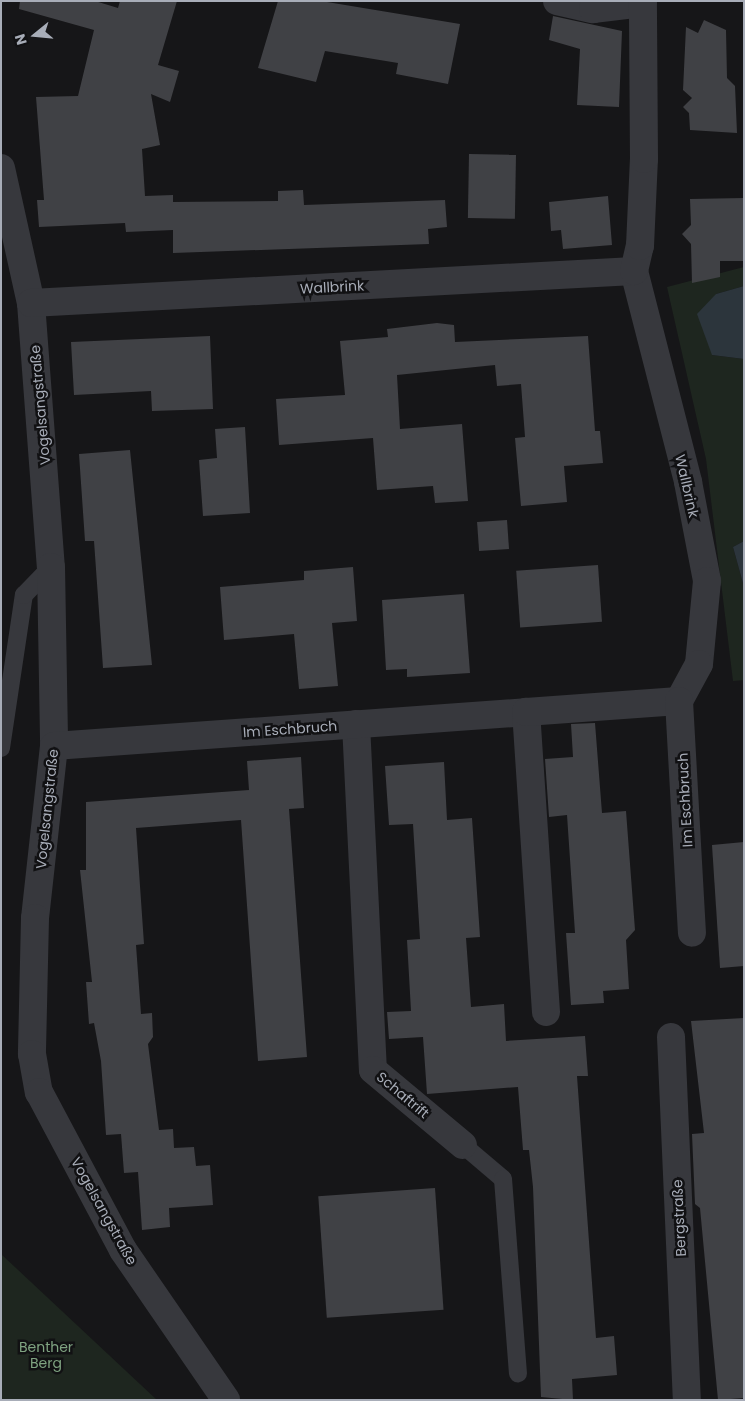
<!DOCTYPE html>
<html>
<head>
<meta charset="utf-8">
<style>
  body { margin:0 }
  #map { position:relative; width:745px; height:1401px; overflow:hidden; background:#161618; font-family:Poppins,sans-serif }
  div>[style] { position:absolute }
  .green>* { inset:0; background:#1e261f }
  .water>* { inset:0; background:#2c353c }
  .building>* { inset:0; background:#404145; transform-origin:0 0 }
  .service>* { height:18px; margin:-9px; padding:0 9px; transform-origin:9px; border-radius:9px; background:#37383d }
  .minor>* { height:28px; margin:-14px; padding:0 14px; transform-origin:14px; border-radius:14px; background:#37383d }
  span { translate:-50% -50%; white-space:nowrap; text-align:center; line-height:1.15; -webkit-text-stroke:5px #111113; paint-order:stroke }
  .street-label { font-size:14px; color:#a8adb8 }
  .park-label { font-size:14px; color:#7fa381 }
  .frame { position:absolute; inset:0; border:2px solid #a8adb8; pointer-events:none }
  .north { position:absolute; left:10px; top:10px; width:50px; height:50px; -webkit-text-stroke:4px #111113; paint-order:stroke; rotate:253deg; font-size:14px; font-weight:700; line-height:20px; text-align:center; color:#a8adb8 }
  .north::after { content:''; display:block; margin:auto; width:18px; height:22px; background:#a8adb8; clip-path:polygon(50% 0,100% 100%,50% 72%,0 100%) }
</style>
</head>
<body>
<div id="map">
  <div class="green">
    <i style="clip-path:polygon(744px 267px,744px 286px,716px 294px,712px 355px,744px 359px,744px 541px,733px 547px,744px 587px,744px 680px,733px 681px,706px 459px,667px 287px)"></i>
    <i style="clip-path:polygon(1px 1254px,157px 1400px,1px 1400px)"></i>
  </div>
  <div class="water">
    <i style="clip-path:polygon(744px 286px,744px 359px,712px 355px,697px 314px,716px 294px)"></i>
    <i style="clip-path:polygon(744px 541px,744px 587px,733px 547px)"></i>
  </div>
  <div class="building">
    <i style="clip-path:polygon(20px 1px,95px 1px,118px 8px,120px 1px,177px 1px,158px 65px,179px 71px,170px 102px,151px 94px,160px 145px,142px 149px,145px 196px,173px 195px,173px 202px,278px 201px,278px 191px,303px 190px,304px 205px,445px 200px,447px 227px,428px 229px,429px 244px,173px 253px,173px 230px,126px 232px,125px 223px,39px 227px,37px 200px,44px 200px,36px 97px,78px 96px,94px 30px,19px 9px)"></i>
    <i style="clip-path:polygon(278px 1px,321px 1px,460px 24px,448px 84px,396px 74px,398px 63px,325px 51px,316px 82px,258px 68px)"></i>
    <i style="clip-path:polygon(553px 16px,622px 31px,619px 107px,577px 105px,580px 49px,549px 40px)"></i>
    <i style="clip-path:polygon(704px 20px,726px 30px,727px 78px,735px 86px,737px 133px,690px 130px,689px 113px,683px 107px,692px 98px,683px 90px,686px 27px,698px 33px)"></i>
    <i style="left:469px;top:154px;width:47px;height:64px;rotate:1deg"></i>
    <i style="clip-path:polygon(608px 196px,612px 245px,563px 249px,561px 230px,551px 231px,549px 202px)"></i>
    <i style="clip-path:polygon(744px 198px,744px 261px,720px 261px,720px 277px,692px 283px,691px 244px,682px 234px,691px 225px,690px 199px)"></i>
    <i style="clip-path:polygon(437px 323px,454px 325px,455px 342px,588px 336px,595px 431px,600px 431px,603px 463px,564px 466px,567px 502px,521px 506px,515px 438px,525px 437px,521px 384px,497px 386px,495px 365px,397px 375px,400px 429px,462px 424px,468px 501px,435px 503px,433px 486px,377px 490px,373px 438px,279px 445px,276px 399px,345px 395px,340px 341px,388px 337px,387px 329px)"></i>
    <i style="clip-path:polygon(210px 336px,213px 409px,152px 411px,151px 391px,74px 395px,71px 342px)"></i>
    <i style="clip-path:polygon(245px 427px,250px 513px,203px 516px,199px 460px,217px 458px,215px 429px)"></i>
    <i style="clip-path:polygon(130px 450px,152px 665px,103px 668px,94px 541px,85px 541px,79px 454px)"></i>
    <i style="left:507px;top:520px;width:29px;height:30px;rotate:86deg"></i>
    <i style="left:598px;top:565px;width:57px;height:82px;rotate:86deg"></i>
    <i style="clip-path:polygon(353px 567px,357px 621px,332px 623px,338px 686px,299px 689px,294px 634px,224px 640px,220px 587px,304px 580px,304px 571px)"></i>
    <i style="clip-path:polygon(464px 594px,470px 673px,407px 677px,407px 669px,386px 670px,382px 600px)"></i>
    <i style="clip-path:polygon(595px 723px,602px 813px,626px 811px,635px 930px,626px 940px,629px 989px,603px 991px,604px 1003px,571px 1005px,566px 933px,575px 933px,567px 815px,549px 817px,545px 759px,573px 757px,571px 724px)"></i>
    <i style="clip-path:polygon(301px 757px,304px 808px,289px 809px,307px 1057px,258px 1061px,241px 820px,136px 828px,144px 944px,136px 945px,141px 1014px,152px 1013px,153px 1037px,148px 1044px,159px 1130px,173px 1129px,174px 1148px,194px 1147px,196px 1166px,210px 1165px,213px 1205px,169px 1208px,170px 1227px,142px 1230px,138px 1172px,124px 1173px,121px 1134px,106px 1135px,101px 1061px,94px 1023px,89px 1024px,86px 982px,92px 982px,80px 870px,86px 870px,86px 802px,249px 790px,247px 761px)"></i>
    <i style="clip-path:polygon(444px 762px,447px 820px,472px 818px,480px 937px,466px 938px,471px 1007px,504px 1004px,506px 1041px,585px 1036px,588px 1076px,577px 1076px,596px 1338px,614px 1336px,617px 1375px,572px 1379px,573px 1400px,541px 1397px,533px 1187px,529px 1150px,523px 1150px,518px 1087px,427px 1094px,423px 1037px,389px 1039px,387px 1012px,411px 1011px,407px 940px,420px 939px,413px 824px,389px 825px,385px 766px)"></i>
    <i style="clip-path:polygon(744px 842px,744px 966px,720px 968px,712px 845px)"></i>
    <i style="clip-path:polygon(744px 1018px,744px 1398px,718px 1400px,700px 1208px,695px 1204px,692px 1134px,704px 1133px,691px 1021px)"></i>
    <i style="left:435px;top:1188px;width:122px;height:117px;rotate:86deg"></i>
  </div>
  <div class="service">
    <i style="left:1px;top:748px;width:155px;rotate:-81.5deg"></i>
    <i style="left:24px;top:595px;width:39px;rotate:-46deg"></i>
    <i style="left:463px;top:1145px;width:52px;rotate:40.4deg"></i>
    <i style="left:503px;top:1179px;width:195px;rotate:85.6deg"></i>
  </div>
  <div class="minor">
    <i style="left:557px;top:1px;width:37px;rotate:13deg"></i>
    <i style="left:593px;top:9px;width:50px;rotate:-6.8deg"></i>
    <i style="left:1px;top:168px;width:138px;rotate:77.5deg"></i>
    <i style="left:31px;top:303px;width:265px;rotate:85.7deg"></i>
    <i style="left:51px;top:567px;width:179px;rotate:89deg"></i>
    <i style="left:54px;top:746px;width:173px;rotate:96.3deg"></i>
    <i style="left:35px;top:918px;width:136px;rotate:91.3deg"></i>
    <i style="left:32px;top:1054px;width:39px;rotate:80deg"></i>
    <i style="left:39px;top:1092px;width:179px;rotate:62deg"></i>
    <i style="left:123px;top:1250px;width:182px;rotate:55.5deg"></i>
    <i style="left:634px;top:271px;width:218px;rotate:75.6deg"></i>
    <i style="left:688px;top:482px;width:101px;rotate:79.1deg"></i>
    <i style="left:707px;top:581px;width:83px;rotate:95.5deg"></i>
    <i style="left:699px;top:664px;width:42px;rotate:118.4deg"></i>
    <i style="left:31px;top:303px;width:604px;rotate:-3.04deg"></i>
    <i style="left:634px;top:271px;width:26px;rotate:-77deg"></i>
    <i style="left:640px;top:246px;width:87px;rotate:-87.4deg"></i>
    <i style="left:644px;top:159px;width:158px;rotate:-90.4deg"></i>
    <i style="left:356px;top:724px;width:346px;rotate:87.2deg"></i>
    <i style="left:373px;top:1070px;width:117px;rotate:39.8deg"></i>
    <i style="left:54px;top:746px;width:473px;rotate:-4.1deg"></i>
    <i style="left:546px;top:1012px;width:301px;rotate:-93.8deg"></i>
    <i style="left:526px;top:712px;width:153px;rotate:-4.1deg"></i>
    <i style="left:679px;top:701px;width:232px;rotate:86.8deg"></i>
    <i style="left:671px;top:1037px;width:363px;rotate:87.5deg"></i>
  </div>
  <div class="street-label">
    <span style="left:332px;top:287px;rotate:-3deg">Wallbrink</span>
    <span style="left:40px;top:405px;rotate:-95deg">Vogelsangstraße</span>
    <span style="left:687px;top:486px;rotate:77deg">Wallbrink</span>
    <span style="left:290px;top:729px;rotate:-4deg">Im Eschbruch</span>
    <span style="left:685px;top:800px;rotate:-93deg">Im Eschbruch</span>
    <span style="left:47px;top:809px;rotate:-84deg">Vogelsangstraße</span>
    <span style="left:403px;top:1095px;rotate:40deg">Schaftrift</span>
    <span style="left:104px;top:1211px;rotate:61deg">Vogelsangstraße</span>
    <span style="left:679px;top:1218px;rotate:-93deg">Bergstraße</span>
  </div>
  <div class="park-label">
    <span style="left:46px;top:1355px">Benther<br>Berg</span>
  </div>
  <div class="frame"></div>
  <div class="north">N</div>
</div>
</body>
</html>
